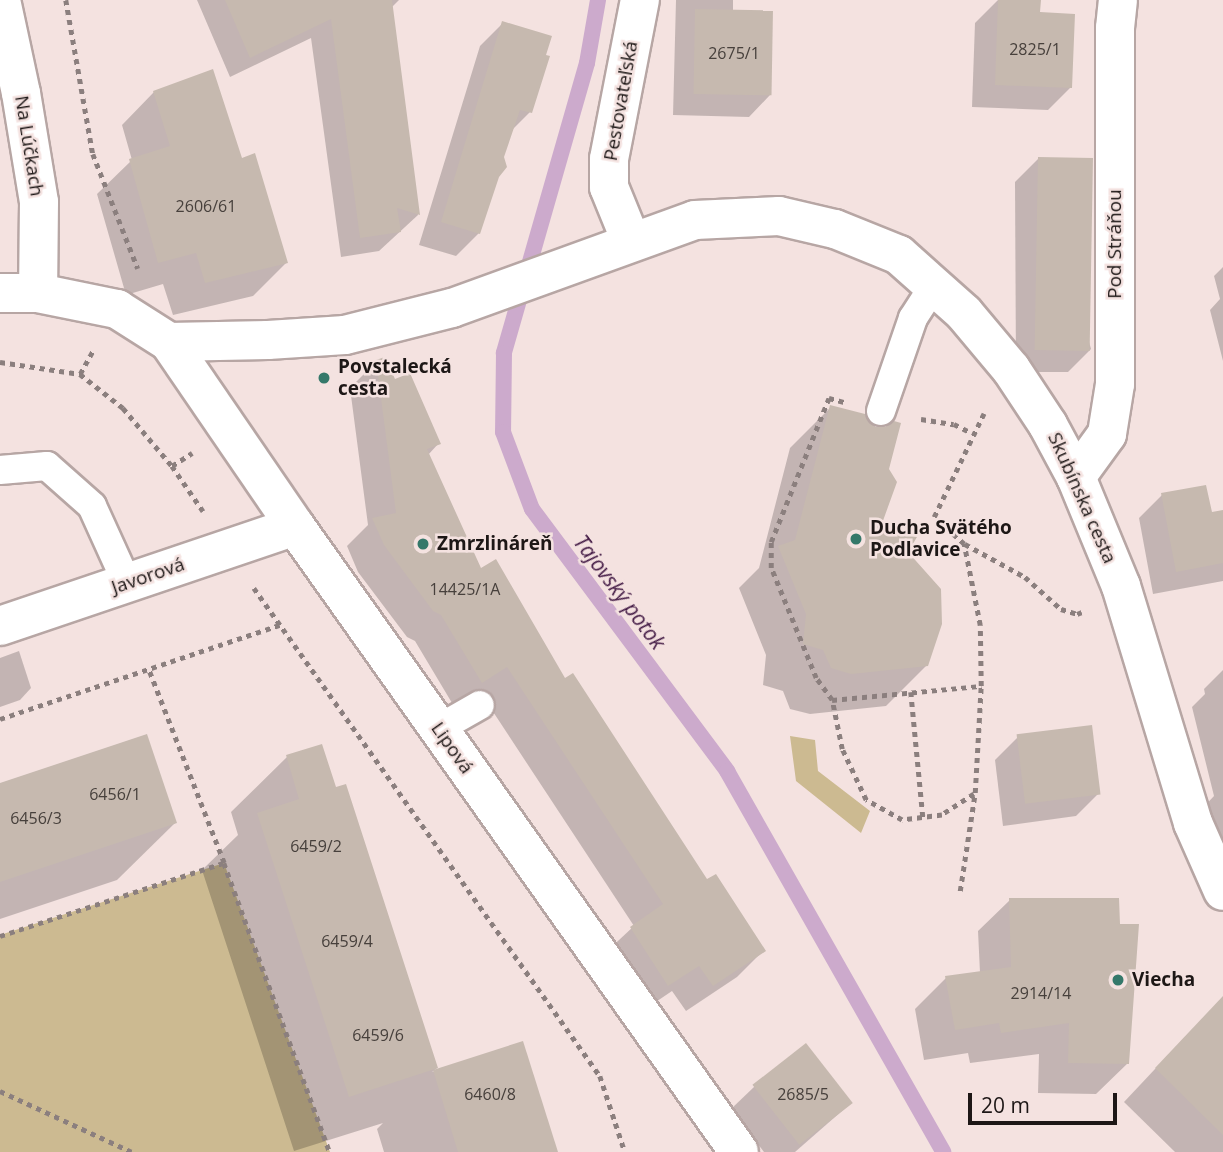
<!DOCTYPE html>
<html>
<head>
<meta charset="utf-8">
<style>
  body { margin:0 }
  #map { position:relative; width:1223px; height:1152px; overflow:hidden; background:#f4e2e0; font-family:"Open Sans",sans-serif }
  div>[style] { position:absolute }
  .green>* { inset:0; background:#ccba91 }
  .shadow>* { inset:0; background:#0003 }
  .stream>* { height:16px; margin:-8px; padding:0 8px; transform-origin:8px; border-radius:8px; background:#cac }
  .building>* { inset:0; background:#c6b9af; transform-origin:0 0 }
  .path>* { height:4.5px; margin-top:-2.25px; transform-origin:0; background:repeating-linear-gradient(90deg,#8b7f7e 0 5px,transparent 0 10px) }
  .roads { filter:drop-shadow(2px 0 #b7a6a4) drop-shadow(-2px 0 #b7a6a4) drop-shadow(0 2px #b7a6a4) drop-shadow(0 -2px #b7a6a4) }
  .lane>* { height:28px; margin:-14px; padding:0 14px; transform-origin:14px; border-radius:14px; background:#fff }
  .street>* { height:38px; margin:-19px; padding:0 19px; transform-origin:19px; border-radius:19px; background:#fff }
  .dots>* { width:19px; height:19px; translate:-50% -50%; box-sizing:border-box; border:4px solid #f4e2e0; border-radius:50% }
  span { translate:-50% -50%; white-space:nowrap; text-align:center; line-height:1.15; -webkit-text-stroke:5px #f4e2e0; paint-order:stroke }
  .number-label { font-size:16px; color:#47403c }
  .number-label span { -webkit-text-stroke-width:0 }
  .street-label { font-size:19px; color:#1d1716 }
  .poi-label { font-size:19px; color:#1d1716; font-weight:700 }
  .left { translate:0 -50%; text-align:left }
  .water-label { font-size:21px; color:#401742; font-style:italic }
  .scale { position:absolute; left:968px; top:1093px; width:149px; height:32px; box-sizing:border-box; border:4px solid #1d1716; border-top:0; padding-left:9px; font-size:21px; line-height:24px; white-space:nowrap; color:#1d1716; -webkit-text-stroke:5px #f4e2e0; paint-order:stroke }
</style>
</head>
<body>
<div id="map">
  <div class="green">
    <i style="clip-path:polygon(790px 736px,815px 740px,818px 771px,870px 811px,861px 833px,796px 781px)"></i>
    <i style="clip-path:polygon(224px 863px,330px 1152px,0 1152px,0 935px)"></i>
  </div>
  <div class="shadow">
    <i style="clip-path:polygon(197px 0,399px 0,391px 8px,418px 215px,379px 251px,341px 257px,311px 38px,230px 77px)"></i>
    <i style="clip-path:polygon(676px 0,733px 0,733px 12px,770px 95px,749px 117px,673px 115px)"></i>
    <i style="clip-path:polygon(998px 0,1071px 87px,1048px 110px,972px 107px,975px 23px)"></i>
    <i style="clip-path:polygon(503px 23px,530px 112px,511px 131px,479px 233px,456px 256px,419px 245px,480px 46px)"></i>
    <i style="clip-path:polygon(154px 92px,241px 161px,286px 263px,253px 296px,173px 315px,163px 284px,126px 295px,97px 194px,132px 160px,122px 125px)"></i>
    <i style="clip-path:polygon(1038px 159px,1091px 349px,1068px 372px,1016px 372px,1015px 182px)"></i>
    <i style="clip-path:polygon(1223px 267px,1223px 361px,1210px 310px,1220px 299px,1214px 276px)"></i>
    <i style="clip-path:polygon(377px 361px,439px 443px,428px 455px,481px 570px,564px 681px,706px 882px,764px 950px,737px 977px,686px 1011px,672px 991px,641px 1012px,604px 954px,634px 926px,480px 692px,455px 708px,415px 641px,407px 637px,358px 572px,347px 546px,368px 525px,350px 388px)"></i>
    <i style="clip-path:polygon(831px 407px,888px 469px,878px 530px,905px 552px,927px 665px,886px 706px,810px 714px,790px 709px,783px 691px,763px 685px,766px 655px,739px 588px,759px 568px,790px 448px)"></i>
    <i style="clip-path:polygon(1162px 495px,1210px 514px,1223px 511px,1223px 581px,1153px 594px,1139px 518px)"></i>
    <i style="clip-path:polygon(19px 651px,31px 688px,20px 700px,0 707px,0 658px)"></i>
    <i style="clip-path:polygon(1223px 670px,1223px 853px,1198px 813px,1214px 796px,1192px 707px,1205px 694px,1204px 689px)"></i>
    <i style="clip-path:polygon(1018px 737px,1099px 793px,1076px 816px,1003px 826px,995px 760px)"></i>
    <i style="clip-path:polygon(287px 757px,437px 1068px,432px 1072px,522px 1043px,556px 1152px,384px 1152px,377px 1129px,383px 1123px,294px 1151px,202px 870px,238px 835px,231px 812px)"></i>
    <i style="clip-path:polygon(0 785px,175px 823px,117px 880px,0 919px)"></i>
    <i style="clip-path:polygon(1010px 900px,1128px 1063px,1096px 1094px,1038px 1093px,1039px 1054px,970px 1063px,968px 1053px,924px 1060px,915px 1009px,946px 978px,980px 973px,978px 931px)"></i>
    <i style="clip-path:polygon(1223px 1006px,1223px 1152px,1175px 1152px,1124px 1102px,1187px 1035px)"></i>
    <i style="clip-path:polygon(805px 1046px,851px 1103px,795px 1152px,764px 1152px,731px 1109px,754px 1087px)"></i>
  </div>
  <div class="stream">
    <i style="left:598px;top:0;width:64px;rotate:99.9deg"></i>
    <i style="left:587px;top:63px;width:302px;rotate:106deg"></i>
    <i style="left:504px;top:353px;width:79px;rotate:90.7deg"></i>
    <i style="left:503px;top:432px;width:82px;rotate:69.4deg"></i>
    <i style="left:532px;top:509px;width:327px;rotate:53.3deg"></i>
    <i style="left:727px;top:771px;width:438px;rotate:60.4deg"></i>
  </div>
  <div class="building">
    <i style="clip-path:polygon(225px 0,392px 0,420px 215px,397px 208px,401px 232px,360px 238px,331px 19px,250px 58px)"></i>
    <i style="clip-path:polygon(998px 0,1041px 0,1040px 12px,1075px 14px,1072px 88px,995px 85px)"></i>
    <i style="left:695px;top:9px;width:78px;height:85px;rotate:1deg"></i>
    <i style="clip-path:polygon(502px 21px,552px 36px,546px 55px,550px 56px,532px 113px,520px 110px,504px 157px,507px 167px,499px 177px,480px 234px,441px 222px)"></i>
    <i style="clip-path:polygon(213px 69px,242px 158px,255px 153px,288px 263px,205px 283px,196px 253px,158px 263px,129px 159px,170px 146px,153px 91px)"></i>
    <i style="left:1038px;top:157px;width:55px;height:193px;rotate:1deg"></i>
    <i style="clip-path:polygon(385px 357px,395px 379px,410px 373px,441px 444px,427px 449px,481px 568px,496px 559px,565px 678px,573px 673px,707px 879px,716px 874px,766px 951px,713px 986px,699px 966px,668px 986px,630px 927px,663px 904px,507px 667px,482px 683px,441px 615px,433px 611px,384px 545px,372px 518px,396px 513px,376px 360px)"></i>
    <i style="clip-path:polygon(830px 405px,865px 414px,869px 422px,876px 427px,885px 427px,894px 421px,901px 423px,889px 469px,897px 482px,880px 529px,917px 537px,908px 552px,941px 589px,942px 624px,928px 666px,851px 674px,831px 668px,823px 650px,803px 644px,806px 614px,778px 546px,795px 540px)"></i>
    <i style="clip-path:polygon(1206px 485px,1212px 512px,1223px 510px,1223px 563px,1176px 572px,1161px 493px)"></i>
    <i style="left:1092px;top:725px;width:70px;height:76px;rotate:83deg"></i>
    <i style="clip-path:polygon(147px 734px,177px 823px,0 882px,0 783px)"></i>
    <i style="clip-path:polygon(322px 744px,336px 787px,346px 784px,438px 1068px,349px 1097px,257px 813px,299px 799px,286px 755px)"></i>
    <i style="clip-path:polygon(1009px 898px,1119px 898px,1120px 924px,1139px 924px,1129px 1064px,1068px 1063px,1069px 1023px,1001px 1033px,999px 1023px,955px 1030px,945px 976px,1011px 967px)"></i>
    <i style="clip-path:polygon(1223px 996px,1223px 1135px,1155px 1068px)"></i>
    <i style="clip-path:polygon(523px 1041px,558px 1152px,458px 1152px,433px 1070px)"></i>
    <i style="left:806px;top:1043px;width:76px;height:68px;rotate:52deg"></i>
  </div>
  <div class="path">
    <i style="left:66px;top:0;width:156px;rotate:80.1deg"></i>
    <i style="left:93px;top:154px;width:123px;rotate:68.6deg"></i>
    <i style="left:0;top:362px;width:81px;rotate:8.5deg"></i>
    <i style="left:80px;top:374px;width:55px;rotate:38.3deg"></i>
    <i style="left:123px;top:408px;width:76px;rotate:49.8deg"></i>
    <i style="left:172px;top:466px;width:55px;rotate:55.4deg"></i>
    <i style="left:80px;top:374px;width:26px;rotate:-61deg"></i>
    <i style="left:921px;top:419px;width:33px;rotate:9deg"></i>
    <i style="left:954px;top:424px;width:20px;rotate:27deg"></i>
    <i style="left:172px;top:466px;width:24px;rotate:-33deg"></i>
    <i style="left:965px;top:544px;width:68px;rotate:28.8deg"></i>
    <i style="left:1025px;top:577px;width:48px;rotate:41.6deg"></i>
    <i style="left:1061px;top:609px;width:17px;rotate:17deg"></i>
    <i style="left:1077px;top:614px;width:5px;rotate:-22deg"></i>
    <i style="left:254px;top:588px;width:598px;rotate:54.66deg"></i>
    <i style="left:600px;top:1076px;width:80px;rotate:71.8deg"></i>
    <i style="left:911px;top:692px;width:126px;rotate:84.5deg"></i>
    <i style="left:832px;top:700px;width:27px;rotate:-126deg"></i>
    <i style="left:816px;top:678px;width:119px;rotate:-112.2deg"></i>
    <i style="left:771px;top:568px;width:26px;rotate:-90deg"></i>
    <i style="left:771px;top:542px;width:155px;rotate:-68.1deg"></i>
    <i style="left:829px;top:398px;width:16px;rotate:15deg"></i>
    <i style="left:0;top:719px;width:295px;rotate:-18.6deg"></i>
    <i style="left:974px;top:794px;width:38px;rotate:147deg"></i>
    <i style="left:942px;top:815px;width:40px;rotate:172.9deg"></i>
    <i style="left:902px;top:820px;width:41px;rotate:-150.9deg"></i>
    <i style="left:866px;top:800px;width:56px;rotate:-115.2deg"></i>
    <i style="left:842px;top:749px;width:50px;rotate:-101.5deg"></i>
    <i style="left:832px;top:700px;width:150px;rotate:-5.4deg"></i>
    <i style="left:224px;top:863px;width:308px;rotate:69.9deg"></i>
    <i style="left:960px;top:891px;width:99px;rotate:-81.3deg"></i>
    <i style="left:975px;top:793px;width:107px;rotate:-86.8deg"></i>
    <i style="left:981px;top:686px;width:61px;rotate:-90.9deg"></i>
    <i style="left:980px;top:625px;width:83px;rotate:-101.2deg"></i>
    <i style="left:964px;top:544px;width:40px;rotate:-138deg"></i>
    <i style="left:934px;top:517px;width:115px;rotate:-64.3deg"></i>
    <i style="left:0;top:936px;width:236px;rotate:-18.1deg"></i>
    <i style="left:224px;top:863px;width:206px;rotate:-111.3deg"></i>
    <i style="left:0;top:1091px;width:145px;rotate:24.8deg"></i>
  </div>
  <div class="roads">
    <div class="lane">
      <i style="left:881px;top:411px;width:98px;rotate:-71deg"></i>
      <i style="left:913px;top:318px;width:37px;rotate:-57deg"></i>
      <i style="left:0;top:470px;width:47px;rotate:-4.9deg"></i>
      <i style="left:47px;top:466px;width:60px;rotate:41.6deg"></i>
      <i style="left:92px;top:506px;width:85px;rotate:65.6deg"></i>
      <i style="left:438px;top:729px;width:48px;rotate:-29.7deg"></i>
    </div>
    <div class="street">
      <i style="left:1px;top:0;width:95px;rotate:77.9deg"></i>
      <i style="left:21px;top:93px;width:110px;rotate:80.6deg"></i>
      <i style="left:39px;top:202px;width:91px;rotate:90.6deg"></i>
      <i style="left:631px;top:241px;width:58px;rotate:-112.2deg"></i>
      <i style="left:609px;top:187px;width:28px;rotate:-90deg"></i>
      <i style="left:609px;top:159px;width:162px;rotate:-79deg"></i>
      <i style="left:0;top:293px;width:38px"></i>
      <i style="left:38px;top:293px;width:81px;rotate:11.4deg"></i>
      <i style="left:117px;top:309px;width:62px;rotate:32.4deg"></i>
      <i style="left:169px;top:342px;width:99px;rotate:-1.2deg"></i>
      <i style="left:268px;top:340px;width:77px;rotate:-3.7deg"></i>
      <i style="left:345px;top:335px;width:110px;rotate:-14.2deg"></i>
      <i style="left:452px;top:308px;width:258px;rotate:-19.9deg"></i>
      <i style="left:695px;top:220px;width:84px;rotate:-2.7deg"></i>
      <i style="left:779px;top:216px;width:57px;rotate:13.1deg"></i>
      <i style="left:835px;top:229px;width:69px;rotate:22.1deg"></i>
      <i style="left:899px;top:255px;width:87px;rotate:41.7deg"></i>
      <i style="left:964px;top:313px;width:73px;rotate:50deg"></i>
      <i style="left:1011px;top:369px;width:67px;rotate:56.5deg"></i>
      <i style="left:1048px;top:425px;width:59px;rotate:61.7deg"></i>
      <i style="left:1076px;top:477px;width:118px;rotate:67.6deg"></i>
      <i style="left:1121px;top:586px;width:248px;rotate:73.1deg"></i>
      <i style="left:1193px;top:823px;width:74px;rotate:66.2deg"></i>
      <i style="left:169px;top:342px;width:223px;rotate:55.6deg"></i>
      <i style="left:295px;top:526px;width:767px;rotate:54.65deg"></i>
      <i style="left:1076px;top:477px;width:53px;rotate:-54.2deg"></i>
      <i style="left:1107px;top:434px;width:51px;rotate:-80.9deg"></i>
      <i style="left:1115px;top:384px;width:356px;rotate:-90deg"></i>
      <i style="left:1115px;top:28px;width:28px;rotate:-84deg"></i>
      <i style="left:0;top:626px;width:311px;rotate:-18.7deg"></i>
    </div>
  </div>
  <div class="dots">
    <i style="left:324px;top:378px;background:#35786a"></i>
    <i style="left:856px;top:539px;background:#35786a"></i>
    <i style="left:423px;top:544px;background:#35786a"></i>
    <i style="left:1118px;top:980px;background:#35786a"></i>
  </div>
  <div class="number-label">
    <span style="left:1035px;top:49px">2825/1</span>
    <span style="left:734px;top:53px">2675/1</span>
    <span style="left:206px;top:206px">2606/61</span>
    <span style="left:465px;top:589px">14425/1A</span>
    <span style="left:115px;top:794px">6456/1</span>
    <span style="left:36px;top:818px">6456/3</span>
    <span style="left:316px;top:846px">6459/2</span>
    <span style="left:347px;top:941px">6459/4</span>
    <span style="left:1041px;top:993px">2914/14</span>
    <span style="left:378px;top:1035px">6459/6</span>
    <span style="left:490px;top:1094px">6460/8</span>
    <span style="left:803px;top:1094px">2685/5</span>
  </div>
  <div class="street-label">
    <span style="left:621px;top:101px;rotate:-80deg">Pestovateľská</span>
    <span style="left:29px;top:146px;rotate:81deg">Na Lúčkach</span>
    <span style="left:1115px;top:244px;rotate:-90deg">Pod Stráňou</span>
    <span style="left:1082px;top:498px;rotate:66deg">Skubínska cesta</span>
    <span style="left:148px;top:576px;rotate:-19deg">Javorová</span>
    <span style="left:452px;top:748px;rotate:55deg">Lipová</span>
  </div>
  <div class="poi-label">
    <span class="left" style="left:338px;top:378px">Povstalecká<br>cesta</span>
    <span class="left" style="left:870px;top:539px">Ducha Svätého<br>Podlavice</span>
    <span class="left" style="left:437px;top:544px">Zmrzlináreň</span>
    <span class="left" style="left:1132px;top:980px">Viecha</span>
  </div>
  <div class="water-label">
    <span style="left:620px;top:592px;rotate:53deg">Tajovský potok</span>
  </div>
  <div class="scale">20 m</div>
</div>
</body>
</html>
